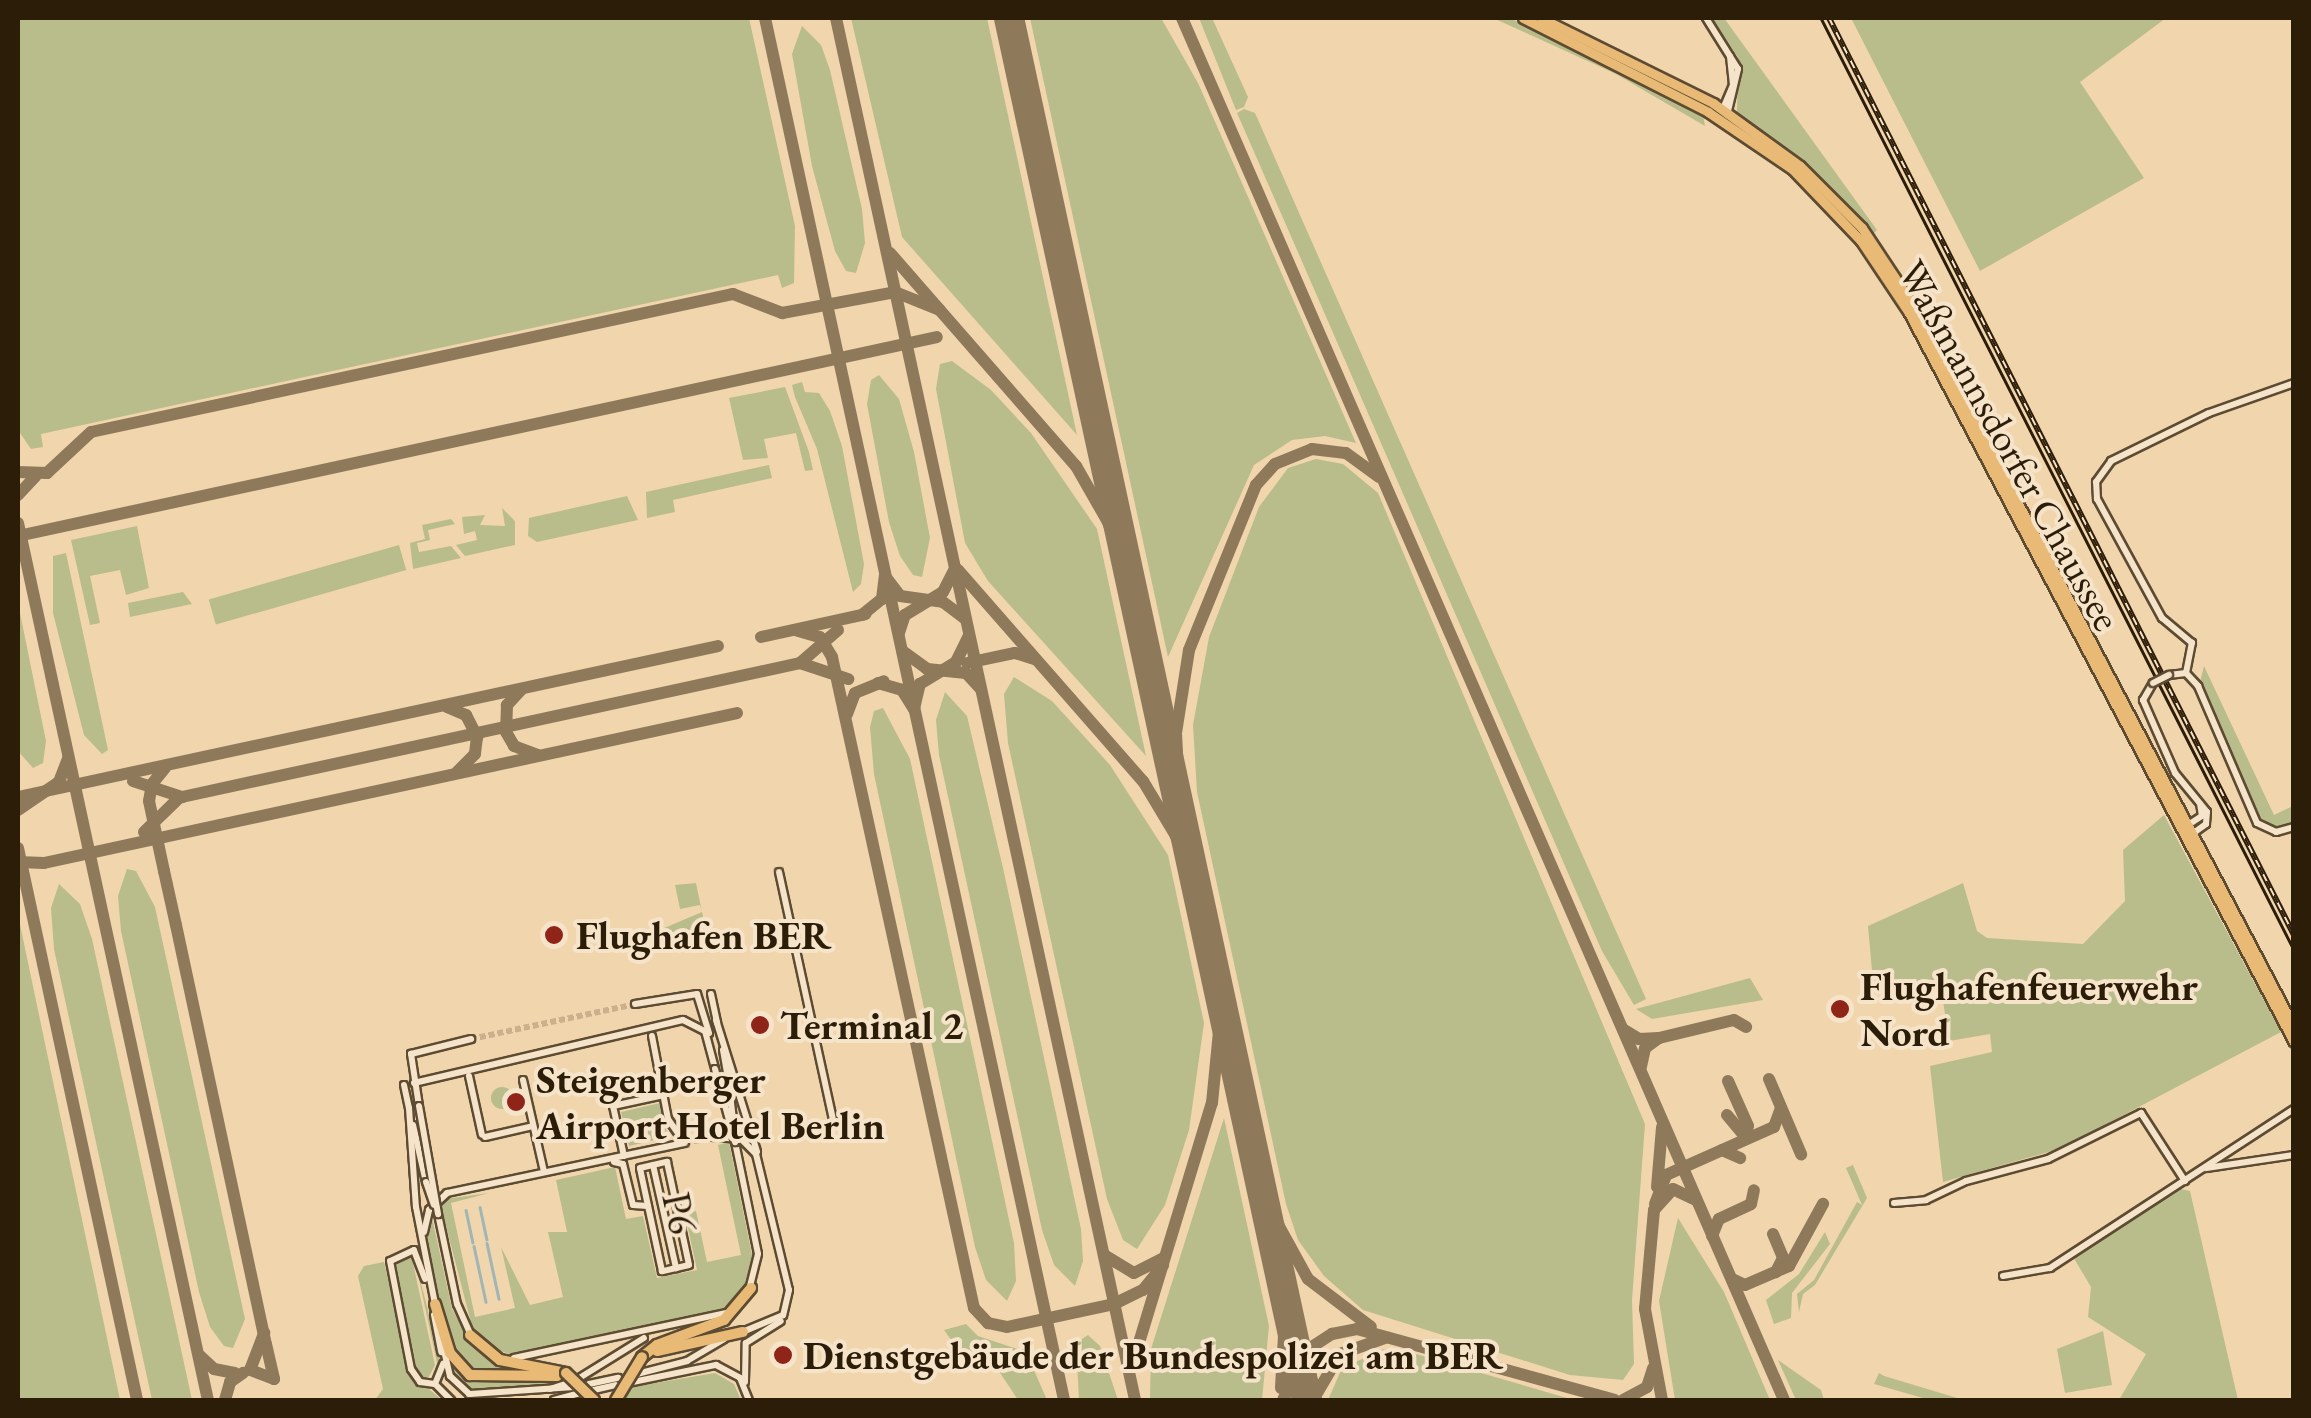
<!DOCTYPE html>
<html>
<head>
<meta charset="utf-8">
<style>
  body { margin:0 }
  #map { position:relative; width:2311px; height:1418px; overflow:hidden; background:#f1d5ad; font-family:"EB Garamond",serif }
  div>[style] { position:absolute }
  .green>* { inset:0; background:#b9bd8b; transform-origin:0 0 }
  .round { border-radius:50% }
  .stream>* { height:2.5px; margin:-1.25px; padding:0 1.25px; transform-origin:1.25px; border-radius:1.25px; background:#9fb6b5 }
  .taxiway>* { height:12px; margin:-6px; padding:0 6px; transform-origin:6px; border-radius:6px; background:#8e795b }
  .runway>* { height:30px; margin:-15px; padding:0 15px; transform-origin:15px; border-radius:15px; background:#8e795b }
  .minor-tunnel>* { height:6px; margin-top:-3px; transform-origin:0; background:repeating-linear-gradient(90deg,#cab08c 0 6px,transparent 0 9px) }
  .roads { filter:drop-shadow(2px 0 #5d4b32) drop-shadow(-2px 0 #5d4b32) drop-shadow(0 2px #5d4b32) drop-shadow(0 -2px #5d4b32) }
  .minor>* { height:6px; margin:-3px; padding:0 3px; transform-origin:3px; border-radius:3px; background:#f6e4ca }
  .major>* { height:9px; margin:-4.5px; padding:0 4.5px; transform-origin:4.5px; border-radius:4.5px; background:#e8ba76 }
  .highway>* { height:10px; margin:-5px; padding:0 5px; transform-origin:5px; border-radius:5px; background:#e8ba76 }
  .tram>* { height:2.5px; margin:-1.25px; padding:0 1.25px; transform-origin:1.25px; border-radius:1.25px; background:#2c1d09 }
  .rail>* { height:6px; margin-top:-3px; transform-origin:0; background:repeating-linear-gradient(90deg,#f6e4ca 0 8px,#2c1d09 0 16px); box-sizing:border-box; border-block:2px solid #2c1d09 }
  .bridges { filter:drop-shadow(2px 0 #5d4b32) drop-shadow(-2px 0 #5d4b32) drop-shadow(0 2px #5d4b32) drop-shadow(0 -2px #5d4b32) }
  .minor-bridge>* { height:6px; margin:-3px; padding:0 3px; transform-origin:3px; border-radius:3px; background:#f6e4ca }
  .highway-bridge>* { height:10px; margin:-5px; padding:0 5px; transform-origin:5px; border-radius:5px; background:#e8ba76 }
  .dots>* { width:28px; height:28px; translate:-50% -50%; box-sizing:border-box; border:5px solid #f6e4ca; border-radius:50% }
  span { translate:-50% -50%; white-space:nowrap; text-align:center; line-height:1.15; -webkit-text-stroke:8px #f6e4ca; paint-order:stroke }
  .street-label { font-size:40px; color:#2c1d09 }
  .poi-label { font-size:40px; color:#2c1d09; font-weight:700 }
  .left { translate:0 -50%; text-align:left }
  .frame { position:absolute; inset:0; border:20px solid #2c1d09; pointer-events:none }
</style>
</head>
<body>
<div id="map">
  <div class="green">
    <i style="clip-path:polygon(18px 18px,749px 18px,795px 226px,794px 283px,782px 288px,778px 275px,41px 434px,43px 447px,31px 449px,18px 430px)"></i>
    <i style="clip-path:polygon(851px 18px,987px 18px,1077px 435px,902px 237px)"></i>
    <i style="clip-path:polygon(1030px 18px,1161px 18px,1198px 83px,1356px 443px,1325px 436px,1292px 440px,1254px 465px,1168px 657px)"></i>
    <i style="clip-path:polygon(1199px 18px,1212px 18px,1248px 97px,1244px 107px,1236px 110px)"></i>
    <i style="clip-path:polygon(1493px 18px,1510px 18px,1644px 81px,1703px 115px,1705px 126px,1616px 74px)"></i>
    <i style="clip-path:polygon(1711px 18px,1724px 18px,1877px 230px,1873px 234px,1826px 183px,1737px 112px,1738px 57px)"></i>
    <i style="clip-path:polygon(1851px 18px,2166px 18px,2080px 82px,2144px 178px,1980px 271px)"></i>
    <i style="clip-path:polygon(802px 26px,821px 45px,830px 70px,862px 209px,865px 243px,856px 273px,846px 271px,835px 251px,812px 166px,792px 54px)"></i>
    <i style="clip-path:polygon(1244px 109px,1255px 113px,1646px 999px,1634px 1005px,1602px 951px,1297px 250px,1237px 113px)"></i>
    <i style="clip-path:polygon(952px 361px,991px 390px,1031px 433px,1097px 529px,1146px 756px,988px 581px,965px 543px,936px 389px,940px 364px)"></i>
    <i style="clip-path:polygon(879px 375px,899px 399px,914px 452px,930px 538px,922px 577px,913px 575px,900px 556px,889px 522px,867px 404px,871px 380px)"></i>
    <i style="clip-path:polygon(802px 382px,805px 392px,819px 393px,830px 411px,842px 446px,864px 564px,861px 584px,853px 592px,817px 449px,795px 397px,792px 385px)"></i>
    <i style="clip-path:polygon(785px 387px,809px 452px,813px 470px,805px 471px,796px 433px,764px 439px,768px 458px,743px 460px,729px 398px)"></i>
    <i style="clip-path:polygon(1316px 459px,1343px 464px,1378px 493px,1645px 1124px,1632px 1300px,1634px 1364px,1623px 1380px,1570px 1375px,1363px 1310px,1324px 1276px,1298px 1240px,1286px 1204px,1197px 792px,1193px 725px,1209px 637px,1259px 507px,1288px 468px)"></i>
    <i style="clip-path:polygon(769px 465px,772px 478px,673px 500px,675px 512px,647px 518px,646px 492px)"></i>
    <i style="clip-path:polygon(627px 496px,638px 520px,537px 542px,528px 536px,529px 518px)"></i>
    <i style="clip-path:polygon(502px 508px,515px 521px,515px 545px,465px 556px,456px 545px,477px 540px,475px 531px,464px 534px,462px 517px,485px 515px,480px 525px,505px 526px)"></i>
    <i style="clip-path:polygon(451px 519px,455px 524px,428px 530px,430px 540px,417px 543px,419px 552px,451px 546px,461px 558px,413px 569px,410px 543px,425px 539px,422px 525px)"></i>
    <i style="clip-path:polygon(137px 526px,149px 588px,126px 595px,120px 570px,90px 576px,100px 623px,90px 625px,71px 540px)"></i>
    <i style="left:399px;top:545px;width:26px;height:198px;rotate:74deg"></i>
    <i style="clip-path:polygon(66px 553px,108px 750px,102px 754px,84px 735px,53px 613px,53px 556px)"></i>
    <i style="clip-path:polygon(183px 592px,192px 604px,130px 617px,128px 603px)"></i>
    <i style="clip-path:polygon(18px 603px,46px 741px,43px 763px,33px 768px,18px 751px)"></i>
    <i style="clip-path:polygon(2204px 666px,2274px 815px,2293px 806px,2293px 825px,2271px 828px,2256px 817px,2200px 682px)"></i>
    <i style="clip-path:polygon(1014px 677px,1052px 701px,1110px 765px,1168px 855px,1204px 1023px,1189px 1130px,1165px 1205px,1137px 1249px,1123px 1240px,1107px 1199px,1008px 743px,1004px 694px)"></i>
    <i style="clip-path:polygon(945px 692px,967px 716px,1003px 868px,1081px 1229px,1083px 1261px,1075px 1286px,1054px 1265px,1042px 1230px,939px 755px,936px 720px)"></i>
    <i style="clip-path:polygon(883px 708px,910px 759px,1014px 1243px,1016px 1281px,1007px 1301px,986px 1280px,975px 1247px,874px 774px,870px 727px,874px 711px)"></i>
    <i style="clip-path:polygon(2164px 815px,2281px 1032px,2059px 1149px,1943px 1182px,1930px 1066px,1992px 1052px,1990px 1034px,1949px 1041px,1940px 980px,1874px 993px,1868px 926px,1963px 883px,1977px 931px,1987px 938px,2083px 944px,2125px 901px,2123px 850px)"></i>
    <i style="clip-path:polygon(127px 869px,136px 871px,155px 907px,245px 1319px,233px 1348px,224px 1346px,210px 1327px,199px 1292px,121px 931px,118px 896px)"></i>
    <i style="clip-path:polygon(696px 883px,708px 941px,658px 951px,665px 943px,662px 929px,702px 912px,700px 905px,680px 909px,675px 885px)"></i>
    <i style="clip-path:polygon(59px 884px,80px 904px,92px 939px,192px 1400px,152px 1400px,54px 949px,51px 908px)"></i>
    <i style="clip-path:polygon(18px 915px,120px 1400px,18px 1400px)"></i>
    <i style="clip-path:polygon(1750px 978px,1763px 1000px,1652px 1019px,1636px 1009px)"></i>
    <i class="round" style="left:491px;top:1087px;width:22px;height:22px"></i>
    <i style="left:660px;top:1103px;width:35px;height:40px;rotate:77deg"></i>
    <i style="clip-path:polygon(1224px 1118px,1269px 1326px,1262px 1400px,1150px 1400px,1151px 1349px)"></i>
    <i style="clip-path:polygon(729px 1142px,753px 1260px,746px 1289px,724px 1312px,520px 1357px,491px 1348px,474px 1334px,440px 1203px,445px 1199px,489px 1193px,451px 1203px,475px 1317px,515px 1308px,501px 1247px,530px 1305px,563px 1297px,548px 1232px,567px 1232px,556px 1180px,615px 1167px,626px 1219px,643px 1216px,657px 1278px,697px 1270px,685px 1214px,696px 1211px,707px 1262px,741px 1255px,718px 1145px)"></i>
    <i style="clip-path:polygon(1853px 1165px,1867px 1198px,1815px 1285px,1803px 1294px,1799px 1312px,1797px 1294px,1814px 1280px,1857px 1202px,1862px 1205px,1846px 1168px)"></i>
    <i style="clip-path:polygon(2176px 1188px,2190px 1191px,2238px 1400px,2119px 1400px,2146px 1354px,2088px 1317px,2091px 1287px,2072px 1255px)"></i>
    <i style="clip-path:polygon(431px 1213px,452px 1309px,468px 1338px,490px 1358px,548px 1370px,495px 1377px,466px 1369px,449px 1343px,426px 1237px)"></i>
    <i style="clip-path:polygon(1678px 1218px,1724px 1292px,1770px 1400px,1675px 1400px,1659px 1301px)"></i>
    <i style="clip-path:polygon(1825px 1232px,1830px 1244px,1792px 1293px,1791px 1318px,1774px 1324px,1766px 1300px,1799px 1274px)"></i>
    <i style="clip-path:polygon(411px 1254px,435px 1365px,426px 1382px,413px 1367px,393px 1260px)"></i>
    <i style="clip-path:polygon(414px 1256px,442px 1365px,432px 1382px,437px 1363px)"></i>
    <i style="clip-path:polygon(384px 1262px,409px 1372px,442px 1400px,375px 1400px,383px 1389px,358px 1276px,364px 1266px)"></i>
    <i style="clip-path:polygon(966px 1324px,978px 1336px,1026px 1352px,1047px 1400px,1018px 1400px,993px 1362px,971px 1352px,964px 1358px,944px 1330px)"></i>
    <i style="clip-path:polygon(2103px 1331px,2112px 1385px,2065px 1393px,2057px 1349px)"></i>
    <i style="clip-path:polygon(1088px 1335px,1100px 1346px,1118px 1400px,1079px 1400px,1076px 1343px)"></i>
    <i style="clip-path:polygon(1384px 1349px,1409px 1352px,1574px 1400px,1328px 1400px,1342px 1368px)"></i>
    <i style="clip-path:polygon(449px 1357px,476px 1380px,563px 1382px,486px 1394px,467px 1390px,455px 1380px)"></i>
    <i style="clip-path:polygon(1778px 1360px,1821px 1390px,1824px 1400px,1796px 1400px)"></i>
    <i style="clip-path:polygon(715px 1373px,734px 1384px,741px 1400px,621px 1400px,626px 1388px)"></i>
    <i style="clip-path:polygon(1879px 1373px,1884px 1376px,1964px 1400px,1930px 1400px,1874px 1384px)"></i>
  </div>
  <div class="stream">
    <i style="left:480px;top:1207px;width:33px;rotate:78deg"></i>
    <i style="left:466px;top:1210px;width:33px;rotate:78deg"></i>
    <i style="left:487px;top:1243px;width:57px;rotate:77.9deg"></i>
    <i style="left:474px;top:1246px;width:57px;rotate:77.9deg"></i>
  </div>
  <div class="taxiway">
    <i style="left:765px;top:18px;width:1414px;rotate:77.79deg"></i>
    <i style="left:836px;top:18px;width:1414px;rotate:77.79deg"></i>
    <i style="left:1182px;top:18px;width:1507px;rotate:66.46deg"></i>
    <i style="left:890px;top:253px;width:283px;rotate:48.9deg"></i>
    <i style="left:1076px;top:466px;width:64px;rotate:60.3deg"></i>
    <i style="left:1108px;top:522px;width:64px;rotate:69deg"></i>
    <i style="left:18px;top:472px;width:29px;rotate:2deg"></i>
    <i style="left:47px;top:473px;width:60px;rotate:-43deg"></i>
    <i style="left:91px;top:432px;width:657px;rotate:-12.13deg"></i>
    <i style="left:733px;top:294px;width:53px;rotate:21.2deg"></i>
    <i style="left:782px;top:313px;width:115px;rotate:-10.5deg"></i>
    <i style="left:895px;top:292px;width:48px;rotate:21.8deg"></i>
    <i style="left:18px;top:495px;width:26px;rotate:-47deg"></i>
    <i style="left:18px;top:523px;width:897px;rotate:77.78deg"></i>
    <i style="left:18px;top:536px;width:940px;rotate:-12.22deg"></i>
    <i style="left:958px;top:570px;width:281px;rotate:48.8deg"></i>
    <i style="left:1143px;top:781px;width:64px;rotate:59deg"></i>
    <i style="left:1176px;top:836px;width:72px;rotate:70.6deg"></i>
    <i style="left:862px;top:615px;width:26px;rotate:-39deg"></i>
    <i style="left:882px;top:599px;width:23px;rotate:-83deg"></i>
    <i style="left:885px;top:576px;width:25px;rotate:53deg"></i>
    <i style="left:900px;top:596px;width:43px;rotate:7.9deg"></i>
    <i style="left:943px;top:602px;width:26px;rotate:37deg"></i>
    <i style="left:795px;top:630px;width:26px;rotate:16deg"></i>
    <i style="left:820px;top:637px;width:23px;rotate:59deg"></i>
    <i style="left:832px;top:657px;width:666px;rotate:77.7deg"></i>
    <i style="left:974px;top:1308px;width:21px;rotate:47deg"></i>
    <i style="left:988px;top:1323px;width:19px;rotate:12deg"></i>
    <i style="left:1007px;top:1327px;width:109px;rotate:-12.1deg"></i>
    <i style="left:1114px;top:1304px;width:32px;rotate:-26deg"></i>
    <i style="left:1143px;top:1290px;width:32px;rotate:-51deg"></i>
    <i style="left:838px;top:630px;width:50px;rotate:139deg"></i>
    <i style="left:800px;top:663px;width:51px;rotate:18.4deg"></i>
    <i style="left:899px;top:633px;width:19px;rotate:-72deg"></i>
    <i style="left:905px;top:615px;width:44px;rotate:-31.2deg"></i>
    <i style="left:943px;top:592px;width:25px;rotate:-63deg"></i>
    <i style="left:761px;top:637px;width:107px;rotate:-12.4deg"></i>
    <i style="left:904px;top:652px;width:29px;rotate:36deg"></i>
    <i style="left:927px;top:669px;width:39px;rotate:6deg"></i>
    <i style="left:966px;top:673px;width:21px;rotate:47deg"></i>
    <i style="left:967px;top:663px;width:49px;rotate:-11.8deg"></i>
    <i style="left:1015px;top:653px;width:21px;rotate:17deg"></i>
    <i style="left:878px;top:683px;width:25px;rotate:16deg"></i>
    <i style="left:902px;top:690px;width:22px;rotate:58deg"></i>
    <i style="left:914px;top:709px;width:26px;rotate:-77deg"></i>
    <i style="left:920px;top:684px;width:42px;rotate:-31.4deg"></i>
    <i style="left:956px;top:662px;width:28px;rotate:-64deg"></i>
    <i style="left:521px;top:690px;width:21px;rotate:133deg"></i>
    <i style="left:507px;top:705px;width:27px;rotate:92deg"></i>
    <i style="left:506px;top:732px;width:16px;rotate:60deg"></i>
    <i style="left:514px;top:746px;width:25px;rotate:21deg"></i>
    <i style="left:447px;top:707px;width:21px;rotate:23deg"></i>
    <i style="left:466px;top:715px;width:25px;rotate:63deg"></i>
    <i style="left:477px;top:737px;width:17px;rotate:97deg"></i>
    <i style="left:475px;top:754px;width:25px;rotate:135deg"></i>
    <i style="left:847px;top:714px;width:22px;rotate:-69deg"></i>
    <i style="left:855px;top:693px;width:31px;rotate:-22deg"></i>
    <i style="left:165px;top:768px;width:21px;rotate:129deg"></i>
    <i style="left:152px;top:784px;width:17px;rotate:100deg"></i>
    <i style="left:149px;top:801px;width:72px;rotate:77.9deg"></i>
    <i style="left:164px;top:871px;width:55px;rotate:77.5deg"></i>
    <i style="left:176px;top:925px;width:429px;rotate:77.9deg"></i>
    <i style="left:266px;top:1344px;width:36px;rotate:77deg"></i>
    <i style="left:274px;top:1379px;width:26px;rotate:-159deg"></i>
    <i style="left:250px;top:1370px;width:40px;rotate:-69deg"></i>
    <i style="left:133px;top:781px;width:52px;rotate:18.1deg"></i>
    <i style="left:182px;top:797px;width:632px;rotate:-12.23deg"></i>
    <i style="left:18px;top:797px;width:716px;rotate:-12.17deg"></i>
    <i style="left:18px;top:810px;width:50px;rotate:-34.3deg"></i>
    <i style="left:59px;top:782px;width:26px;rotate:-69deg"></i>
    <i style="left:1180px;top:812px;width:79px;rotate:-92.9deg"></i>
    <i style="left:1176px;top:733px;width:84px;rotate:-81.1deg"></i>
    <i style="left:1189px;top:650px;width:178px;rotate:-67.9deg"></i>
    <i style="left:1256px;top:485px;width:28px;rotate:-48deg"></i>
    <i style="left:1275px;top:464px;width:40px;rotate:-22deg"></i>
    <i style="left:1312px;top:449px;width:34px;rotate:7deg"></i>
    <i style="left:1346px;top:453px;width:41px;rotate:36deg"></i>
    <i style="left:144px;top:832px;width:50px;rotate:-44.2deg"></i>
    <i style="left:18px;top:848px;width:565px;rotate:77.83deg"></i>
    <i style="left:18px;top:862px;width:26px;rotate:2deg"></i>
    <i style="left:44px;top:863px;width:709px;rotate:-12.21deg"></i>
    <i style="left:1624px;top:1030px;width:17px;rotate:31deg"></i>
    <i style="left:1639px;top:1039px;width:20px;rotate:-3deg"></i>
    <i style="left:1659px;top:1038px;width:17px;rotate:144deg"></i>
    <i style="left:1645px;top:1048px;width:19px;rotate:102deg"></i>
    <i style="left:1659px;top:1038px;width:77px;rotate:-13.5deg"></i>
    <i style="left:1734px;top:1020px;width:14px;rotate:30deg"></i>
    <i style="left:1769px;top:1079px;width:82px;rotate:66.9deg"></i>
    <i style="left:1728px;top:1081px;width:49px;rotate:66deg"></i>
    <i style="left:1748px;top:1126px;width:15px;rotate:110deg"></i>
    <i style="left:1727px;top:1115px;width:23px;rotate:50deg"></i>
    <i style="left:1722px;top:1150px;width:20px;rotate:24deg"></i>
    <i style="left:1657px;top:1187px;width:60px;rotate:-85.2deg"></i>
    <i style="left:1264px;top:1199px;width:91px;rotate:61.2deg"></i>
    <i style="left:1308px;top:1279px;width:79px;rotate:37.3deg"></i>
    <i style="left:1655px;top:1204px;width:31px;rotate:-69deg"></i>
    <i style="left:1666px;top:1175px;width:118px;rotate:-24deg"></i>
    <i style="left:1774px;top:1127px;width:20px;rotate:-70deg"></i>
    <i style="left:1773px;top:1234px;width:26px;rotate:67deg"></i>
    <i style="left:1783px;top:1258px;width:16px;rotate:117deg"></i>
    <i style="left:1712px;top:1236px;width:18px;rotate:-68deg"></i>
    <i style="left:1719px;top:1219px;width:35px;rotate:-25deg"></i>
    <i style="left:1751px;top:1204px;width:14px;rotate:-78deg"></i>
    <i style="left:1104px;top:1255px;width:35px;rotate:31deg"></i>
    <i style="left:1134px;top:1273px;width:33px;rotate:-27deg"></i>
    <i style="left:1278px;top:1265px;width:53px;rotate:82.5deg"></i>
    <i style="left:1285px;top:1318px;width:70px;rotate:93.3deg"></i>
    <i style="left:1732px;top:1279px;width:14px;rotate:25deg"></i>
    <i style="left:1745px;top:1285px;width:48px;rotate:-23.4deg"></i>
    <i style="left:1789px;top:1266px;width:71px;rotate:-61.3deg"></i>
    <i style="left:200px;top:1356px;width:19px;rotate:43deg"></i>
    <i style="left:214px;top:1369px;width:21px;rotate:11deg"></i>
    <i style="left:1131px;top:1369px;width:278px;rotate:-73.1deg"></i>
    <i style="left:1212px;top:1103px;width:71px;rotate:-84.4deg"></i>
    <i style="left:1219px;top:1032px;width:62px;rotate:-94.6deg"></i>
    <i style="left:1288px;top:1384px;width:9px;rotate:-32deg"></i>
    <i style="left:1296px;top:1379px;width:9px;rotate:32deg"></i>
    <i style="left:225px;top:1400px;width:19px;rotate:-74deg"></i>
    <i style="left:230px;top:1382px;width:16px;rotate:-35deg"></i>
    <i style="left:1283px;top:1400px;width:55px;rotate:-64.4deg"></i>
    <i style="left:1307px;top:1350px;width:30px;rotate:-33deg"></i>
    <i style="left:1332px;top:1334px;width:25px;rotate:-11deg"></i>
    <i style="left:1357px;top:1329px;width:267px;rotate:15.4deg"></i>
    <i style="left:1313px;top:1400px;width:53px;rotate:-59.6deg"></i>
    <i style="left:1340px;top:1354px;width:48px;rotate:-19.6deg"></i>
    <i style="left:1623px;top:1400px;width:27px;rotate:-28deg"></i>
    <i style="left:1647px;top:1387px;width:20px;rotate:-72deg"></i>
    <i style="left:1662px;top:1400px;width:93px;rotate:-100.6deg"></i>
    <i style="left:1645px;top:1309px;width:99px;rotate:-84.8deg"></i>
    <i style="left:1654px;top:1210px;width:28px;rotate:-48deg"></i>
    <i style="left:1673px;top:1189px;width:25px;rotate:26deg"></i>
  </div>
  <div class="runway">
    <i style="left:1009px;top:18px;width:1414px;rotate:77.83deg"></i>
  </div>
  <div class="minor-tunnel">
    <i style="left:471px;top:1039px;width:168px;rotate:-12deg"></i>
    <i style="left:685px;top:1143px;width:29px;rotate:-12deg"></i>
  </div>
  <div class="roads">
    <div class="minor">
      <i style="left:1706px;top:18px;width:60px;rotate:57.9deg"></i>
      <i style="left:1738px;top:69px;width:47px;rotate:103.4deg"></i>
      <i style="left:1722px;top:111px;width:28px;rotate:-67deg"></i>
      <i style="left:1733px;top:85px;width:29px;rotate:-96deg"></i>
      <i style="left:2186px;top:673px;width:31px;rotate:-79deg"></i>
      <i style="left:2192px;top:643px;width:39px;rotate:-140deg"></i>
      <i style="left:2162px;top:618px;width:136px;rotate:-118.6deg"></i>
      <i style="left:2097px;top:499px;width:17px;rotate:-93deg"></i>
      <i style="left:2096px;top:482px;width:26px;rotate:-54deg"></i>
      <i style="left:2111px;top:461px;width:109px;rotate:-26.1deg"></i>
      <i style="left:2209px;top:413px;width:90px;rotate:-19.4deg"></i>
      <i style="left:2169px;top:675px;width:17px;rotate:-7deg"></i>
      <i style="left:2186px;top:673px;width:18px;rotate:47deg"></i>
      <i style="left:2198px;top:686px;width:149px;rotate:66.7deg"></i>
      <i style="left:2257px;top:823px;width:21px;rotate:25deg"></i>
      <i style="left:2276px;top:832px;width:19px;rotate:-16deg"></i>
      <i style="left:2153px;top:683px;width:20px;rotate:120deg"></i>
      <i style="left:2143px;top:700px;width:80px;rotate:66.3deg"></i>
      <i style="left:2175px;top:773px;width:50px;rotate:50.6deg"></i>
      <i style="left:2207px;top:812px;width:12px;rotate:95deg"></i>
      <i style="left:2206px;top:824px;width:19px;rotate:144deg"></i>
      <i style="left:2185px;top:827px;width:20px;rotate:-33deg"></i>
      <i style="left:2202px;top:816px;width:12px;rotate:-99deg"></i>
      <i style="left:779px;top:872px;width:254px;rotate:77.7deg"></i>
      <i style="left:711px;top:994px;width:30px;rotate:78deg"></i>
      <i style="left:635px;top:1004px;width:63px;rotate:-9.2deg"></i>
      <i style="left:697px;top:994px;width:41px;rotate:72.9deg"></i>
      <i style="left:716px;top:1020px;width:138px;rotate:72.7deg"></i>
      <i style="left:652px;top:1036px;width:85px;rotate:79.1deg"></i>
      <i style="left:668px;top:1119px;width:28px;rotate:55deg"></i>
      <i style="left:723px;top:1050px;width:28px;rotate:80deg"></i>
      <i style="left:469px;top:1076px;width:60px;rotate:77.6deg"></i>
      <i style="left:523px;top:1080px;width:94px;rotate:77.1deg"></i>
      <i style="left:414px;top:1083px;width:276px;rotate:-13.2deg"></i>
      <i style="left:683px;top:1020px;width:25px;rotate:27deg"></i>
      <i style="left:705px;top:1031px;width:39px;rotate:75deg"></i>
      <i style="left:404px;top:1085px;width:24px;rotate:78deg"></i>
      <i style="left:419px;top:1106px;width:53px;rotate:-98.7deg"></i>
      <i style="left:411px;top:1054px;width:62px;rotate:-14deg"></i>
      <i style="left:409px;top:1108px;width:99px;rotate:86deg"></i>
      <i style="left:416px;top:1207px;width:99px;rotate:78.9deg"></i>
      <i style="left:413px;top:1125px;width:58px;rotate:77.2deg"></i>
      <i style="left:485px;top:1137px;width:49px;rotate:-12.9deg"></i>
      <i style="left:713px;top:1137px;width:28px;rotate:4deg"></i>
      <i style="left:741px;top:1139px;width:21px;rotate:45deg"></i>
      <i style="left:756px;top:1154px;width:140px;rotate:76.4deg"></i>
      <i style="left:789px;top:1290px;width:26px;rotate:103deg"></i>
      <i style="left:783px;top:1315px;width:47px;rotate:157.3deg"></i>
      <i style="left:735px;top:1142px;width:114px;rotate:78.4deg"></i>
      <i style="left:758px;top:1254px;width:38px;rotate:104deg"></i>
      <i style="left:624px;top:1156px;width:51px;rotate:-102.4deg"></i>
      <i style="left:613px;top:1106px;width:52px;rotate:-12.2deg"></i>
      <i style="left:614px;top:1162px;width:9px;rotate:13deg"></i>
      <i style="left:623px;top:1164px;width:42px;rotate:76.3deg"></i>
      <i style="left:633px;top:1205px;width:15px;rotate:4deg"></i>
      <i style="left:667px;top:1162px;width:105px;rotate:77.9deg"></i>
      <i style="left:689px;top:1265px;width:28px;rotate:167deg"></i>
      <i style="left:662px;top:1271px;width:105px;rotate:-102.1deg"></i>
      <i style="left:640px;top:1168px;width:28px;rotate:-13deg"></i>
      <i style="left:653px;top:1165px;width:106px;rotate:77.4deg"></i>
      <i style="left:2206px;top:1168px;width:89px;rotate:-8.4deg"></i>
      <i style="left:1894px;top:1203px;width:32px;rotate:-5deg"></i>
      <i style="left:1926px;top:1200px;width:44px;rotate:-25.4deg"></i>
      <i style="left:1966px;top:1181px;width:85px;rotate:-15deg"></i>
      <i style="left:2048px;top:1159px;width:104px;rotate:-26.3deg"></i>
      <i style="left:2141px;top:1113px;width:81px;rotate:57.1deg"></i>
      <i style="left:438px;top:1214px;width:92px;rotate:78.1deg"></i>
      <i style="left:457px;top:1304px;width:36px;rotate:66deg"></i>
      <i style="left:424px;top:1232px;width:23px;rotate:-77deg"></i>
      <i style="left:429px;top:1210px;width:25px;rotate:-43deg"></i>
      <i style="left:447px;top:1193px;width:243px;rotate:-11.9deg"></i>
      <i style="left:2003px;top:1276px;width:48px;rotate:-9.7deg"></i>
      <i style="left:2050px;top:1268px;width:291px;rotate:-33.1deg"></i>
      <i style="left:425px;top:1279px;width:31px;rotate:-111deg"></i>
      <i style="left:414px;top:1250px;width:26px;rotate:155deg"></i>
      <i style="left:390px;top:1261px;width:110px;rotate:79deg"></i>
      <i style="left:411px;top:1369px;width:16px;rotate:55deg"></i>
      <i style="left:420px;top:1382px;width:15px;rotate:8deg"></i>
      <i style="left:434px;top:1315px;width:38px;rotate:79deg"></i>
      <i style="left:443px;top:1346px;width:31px;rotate:77deg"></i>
      <i style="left:450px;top:1376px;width:26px;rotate:43deg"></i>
      <i style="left:469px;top:1394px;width:106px;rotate:-3.8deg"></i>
      <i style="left:514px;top:1358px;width:216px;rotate:-12deg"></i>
      <i style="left:633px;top:1375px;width:56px;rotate:-14.5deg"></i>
      <i style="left:687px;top:1361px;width:43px;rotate:-30.7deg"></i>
      <i style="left:581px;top:1377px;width:74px;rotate:-31.8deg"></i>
      <i style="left:745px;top:1382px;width:39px;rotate:-89deg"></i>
      <i style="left:746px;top:1343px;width:41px;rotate:-32.2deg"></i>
      <i style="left:628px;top:1383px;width:90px;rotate:-11.6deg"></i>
      <i style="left:716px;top:1365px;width:27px;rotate:28deg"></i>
      <i style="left:740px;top:1378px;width:24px;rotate:68deg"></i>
      <i style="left:435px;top:1384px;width:22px;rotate:-68deg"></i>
      <i style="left:435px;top:1384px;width:23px;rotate:45deg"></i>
      <i style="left:589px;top:1384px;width:30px;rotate:-12deg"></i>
      <i style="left:550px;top:1389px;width:19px;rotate:-18deg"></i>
      <i style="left:594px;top:1390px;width:22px;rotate:-13deg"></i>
      <i style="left:554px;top:1400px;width:28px;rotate:-15deg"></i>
    </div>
    <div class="major">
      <i style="left:1523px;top:18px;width:208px;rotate:26.9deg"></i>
      <i style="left:1708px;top:112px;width:102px;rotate:34.2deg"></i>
      <i style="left:1792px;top:169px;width:100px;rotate:46.2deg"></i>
      <i style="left:1861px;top:241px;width:87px;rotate:56.3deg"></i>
      <i style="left:1909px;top:313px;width:824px;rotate:62.16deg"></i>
      <i style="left:1541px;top:18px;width:192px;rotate:26.3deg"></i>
      <i style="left:1713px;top:103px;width:107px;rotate:35.9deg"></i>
      <i style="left:1800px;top:166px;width:88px;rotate:45deg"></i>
      <i style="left:1862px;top:228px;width:96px;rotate:56.5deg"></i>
      <i style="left:1915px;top:308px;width:813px;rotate:62.21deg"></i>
    </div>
    <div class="highway">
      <i style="left:435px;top:1304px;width:51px;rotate:73deg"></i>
      <i style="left:450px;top:1353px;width:30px;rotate:48deg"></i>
      <i style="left:470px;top:1375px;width:87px;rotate:0.7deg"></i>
      <i style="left:470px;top:1335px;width:39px;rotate:40deg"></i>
      <i style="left:500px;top:1360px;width:67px;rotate:11.1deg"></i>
      <i style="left:657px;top:1351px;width:88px;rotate:-12.5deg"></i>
      <i style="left:642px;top:1357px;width:19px;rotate:-39deg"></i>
      <i style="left:657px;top:1345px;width:72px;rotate:-20.5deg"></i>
      <i style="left:724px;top:1320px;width:42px;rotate:-49.8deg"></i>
    </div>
  </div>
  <div class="tram">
    <i style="left:1821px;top:18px;width:1045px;rotate:63.09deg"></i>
  </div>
  <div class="rail">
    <i style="left:1829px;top:18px;width:1028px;rotate:63.11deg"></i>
  </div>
  <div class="bridges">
    <div class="minor-bridge">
      <i style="left:2153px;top:683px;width:18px;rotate:-27deg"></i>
      <i style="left:715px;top:1069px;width:76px;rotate:74.7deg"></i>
      <i style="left:728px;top:1078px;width:58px;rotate:83.1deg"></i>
      <i style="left:419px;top:1106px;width:110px;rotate:80deg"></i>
      <i style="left:426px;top:1182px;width:24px;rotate:71deg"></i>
    </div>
    <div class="highway-bridge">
      <i style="left:566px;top:1373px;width:39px;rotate:44deg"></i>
      <i style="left:616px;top:1400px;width:50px;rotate:-58.8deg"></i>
    </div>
  </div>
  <div class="dots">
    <i style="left:554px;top:935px;background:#8f2418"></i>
    <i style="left:1840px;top:1009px;background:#8f2418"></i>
    <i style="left:760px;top:1025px;background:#8f2418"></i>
    <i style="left:516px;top:1102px;background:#8f2418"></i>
    <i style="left:783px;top:1355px;background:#8f2418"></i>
  </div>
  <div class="street-label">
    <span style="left:2010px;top:445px;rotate:61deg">Waßmannsdorfer Chaussee</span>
    <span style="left:680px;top:1213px;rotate:78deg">P6</span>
  </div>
  <div class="poi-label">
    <span class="left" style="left:576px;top:935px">Flughafen BER</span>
    <span class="left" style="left:1860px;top:1009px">Flughafenfeuerwehr<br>Nord</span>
    <span class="left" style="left:780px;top:1025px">Terminal 2</span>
    <span class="left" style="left:536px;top:1102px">Steigenberger<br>Airport Hotel Berlin</span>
    <span class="left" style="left:803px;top:1355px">Dienstgebäude der Bundespolizei am BER</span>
  </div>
  <div class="frame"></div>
</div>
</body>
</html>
